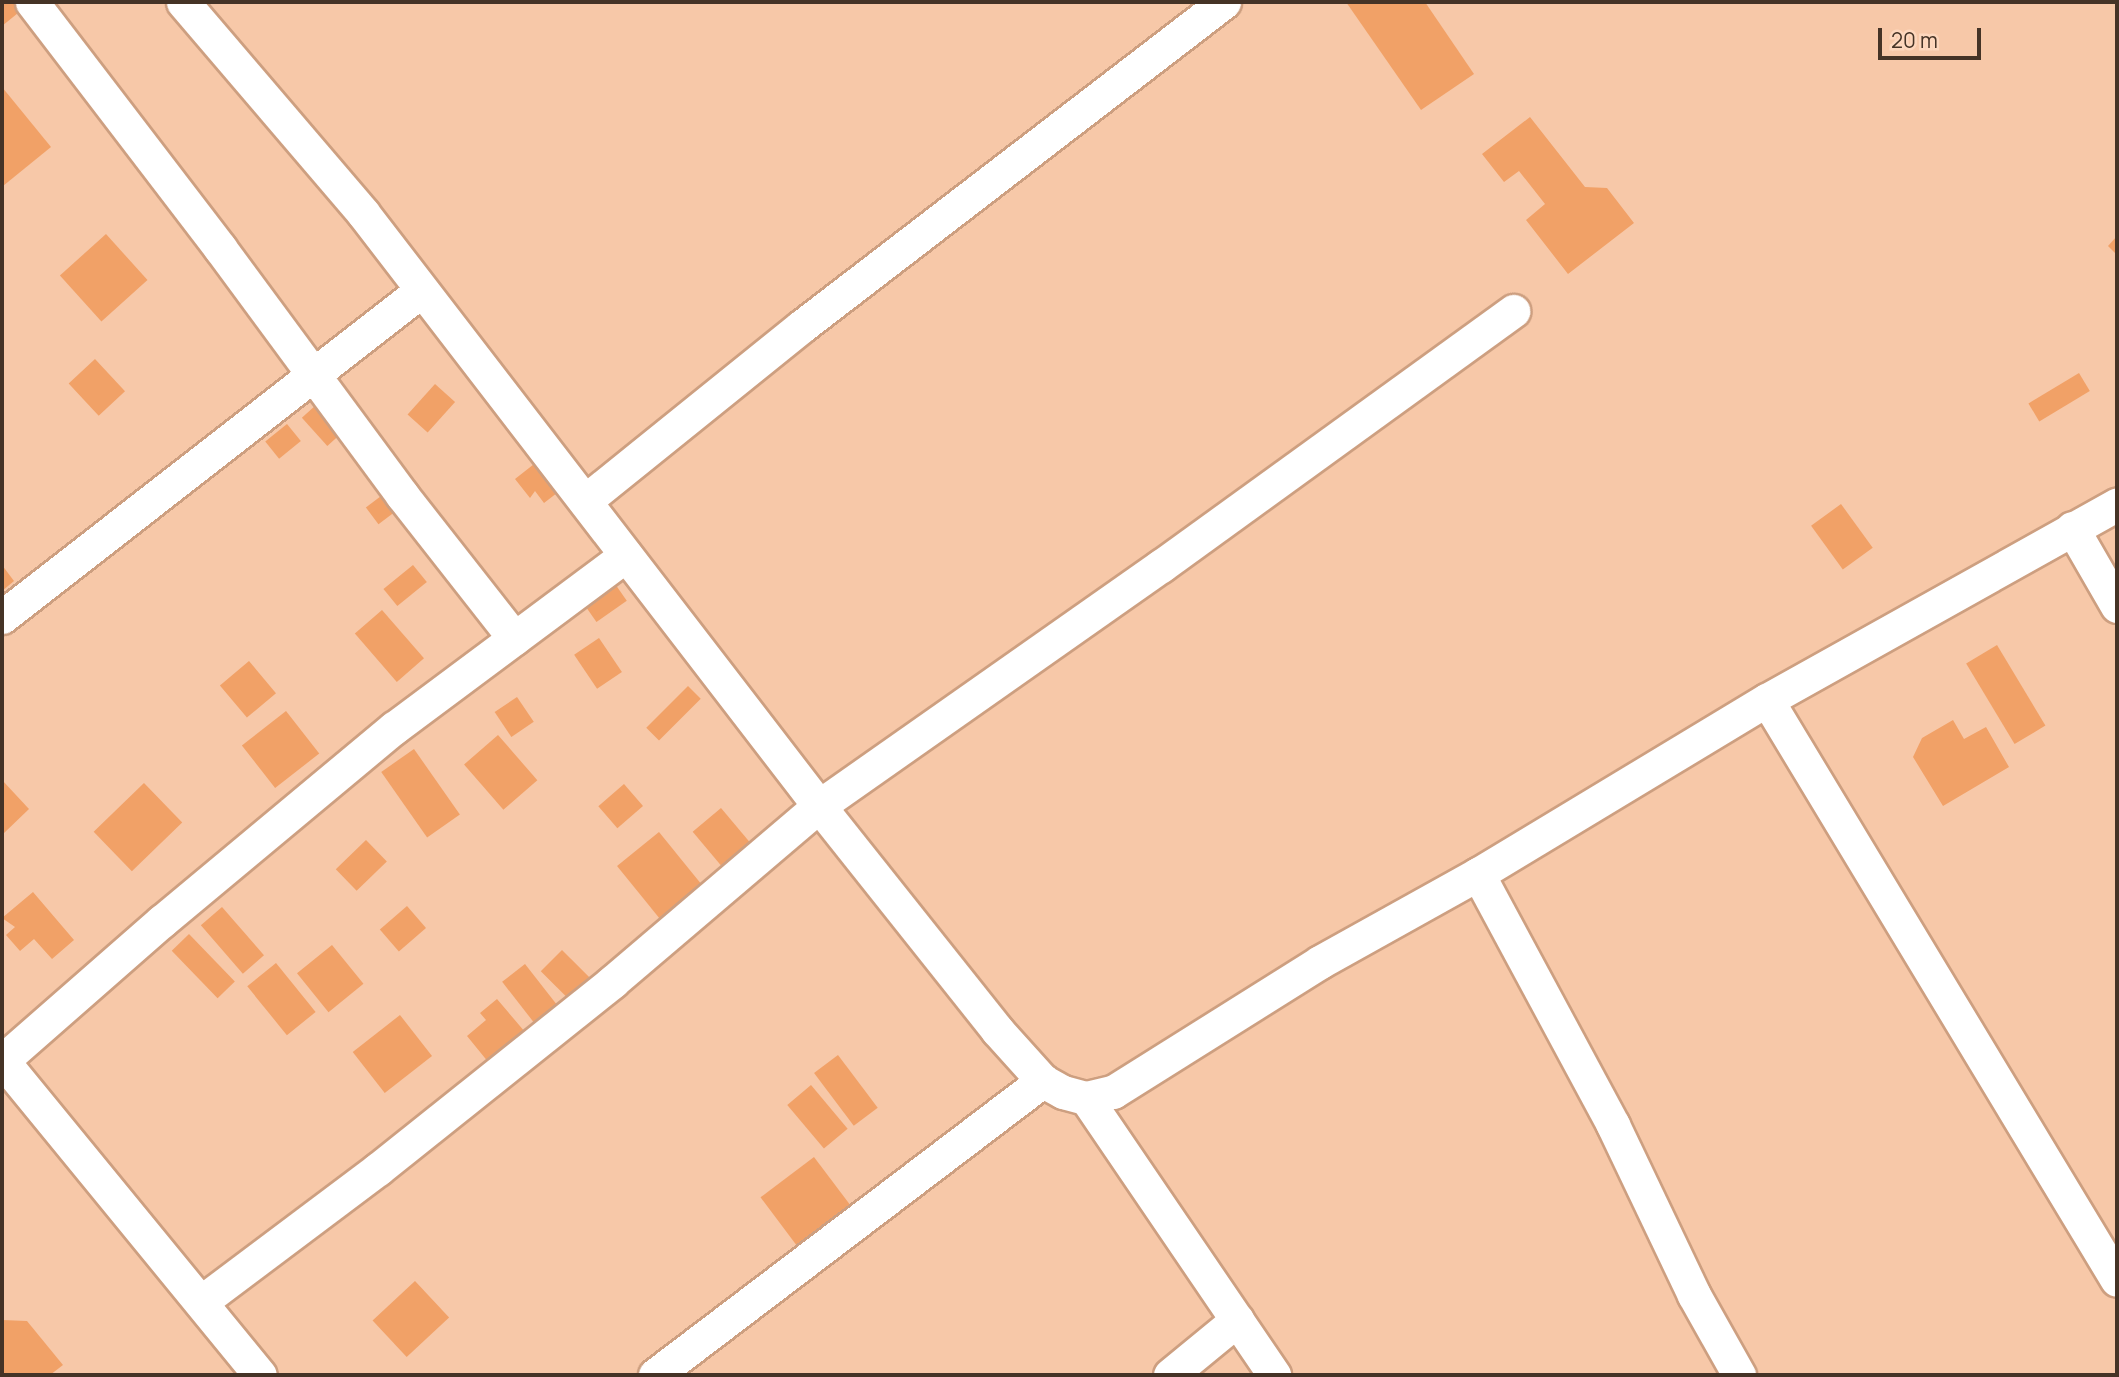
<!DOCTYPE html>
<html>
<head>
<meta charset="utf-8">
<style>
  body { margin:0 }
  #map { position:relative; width:2119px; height:1377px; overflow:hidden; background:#f7c8a8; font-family:Manrope,sans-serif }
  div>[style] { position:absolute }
  .building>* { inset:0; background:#f1a167; transform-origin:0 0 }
  .roads { filter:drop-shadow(2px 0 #cd9f80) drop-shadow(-2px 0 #cd9f80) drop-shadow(0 2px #cd9f80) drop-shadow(0 -2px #cd9f80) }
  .street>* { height:33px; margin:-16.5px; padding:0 16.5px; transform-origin:16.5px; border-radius:16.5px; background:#fff }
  span { translate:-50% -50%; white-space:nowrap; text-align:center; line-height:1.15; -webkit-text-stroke:7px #fdd7bd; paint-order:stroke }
  .frame { position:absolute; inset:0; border:4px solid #453326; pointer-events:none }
  .scale { position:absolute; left:1878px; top:28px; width:103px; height:32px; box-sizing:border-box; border:4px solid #453326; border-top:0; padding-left:9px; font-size:21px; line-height:24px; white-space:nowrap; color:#453326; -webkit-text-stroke:5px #fdd7bd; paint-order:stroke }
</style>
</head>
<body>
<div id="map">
  <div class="building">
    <i style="clip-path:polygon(2px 2px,17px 2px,23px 9px,2px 26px)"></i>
    <i style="clip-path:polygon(1346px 2px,1425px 2px,1474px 74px,1421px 110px)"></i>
    <i style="clip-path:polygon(2px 87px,51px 147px,3px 186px,2px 184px)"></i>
    <i style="clip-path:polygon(1530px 117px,1585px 187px,1607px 188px,1634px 223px,1568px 274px,1526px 220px,1545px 204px,1519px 171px,1504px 182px,1482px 154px)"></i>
    <i style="left:106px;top:234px;width:62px;height:62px;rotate:48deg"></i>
    <i style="clip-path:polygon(2117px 236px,2117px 255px,2108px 246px)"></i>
    <i style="left:95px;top:359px;width:44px;height:36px;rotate:47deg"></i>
    <i style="left:2079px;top:373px;width:21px;height:59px;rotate:59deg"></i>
    <i style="left:435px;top:384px;width:27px;height:41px;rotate:42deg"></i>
    <i style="left:316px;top:405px;width:38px;height:19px;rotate:48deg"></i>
    <i style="left:287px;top:424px;width:22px;height:28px;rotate:51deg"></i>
    <i style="clip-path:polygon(543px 457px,566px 486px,544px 503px,535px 491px,530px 498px,515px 479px)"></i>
    <i style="left:389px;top:490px;width:21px;height:29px;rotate:53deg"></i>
    <i style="left:1841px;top:504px;width:54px;height:37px;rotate:54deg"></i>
    <i style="clip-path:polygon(2px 565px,14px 581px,2px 591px)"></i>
    <i style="left:413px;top:565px;width:22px;height:38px;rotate:51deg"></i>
    <i style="left:613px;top:581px;width:24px;height:37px;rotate:55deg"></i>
    <i style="left:382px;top:610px;width:64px;height:36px;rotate:49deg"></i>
    <i style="left:599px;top:638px;width:41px;height:30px;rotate:56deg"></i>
    <i style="left:1997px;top:645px;width:94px;height:36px;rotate:59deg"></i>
    <i style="left:249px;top:661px;width:42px;height:38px;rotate:50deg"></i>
    <i style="left:688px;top:686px;width:18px;height:59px;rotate:45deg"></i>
    <i style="left:517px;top:697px;width:30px;height:27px;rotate:56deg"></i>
    <i style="left:286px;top:711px;width:54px;height:56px;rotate:52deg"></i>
    <i style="clip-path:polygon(1953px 720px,1964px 739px,1986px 727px,2009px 767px,1943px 806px,1913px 757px,1922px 738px)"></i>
    <i style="left:498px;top:735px;width:60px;height:45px;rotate:49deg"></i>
    <i style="left:414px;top:749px;width:80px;height:40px;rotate:55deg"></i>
    <i style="clip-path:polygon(2px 780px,29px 809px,2px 835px)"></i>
    <i style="left:144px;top:783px;width:55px;height:70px;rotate:46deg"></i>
    <i style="left:624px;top:784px;width:29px;height:34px;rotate:49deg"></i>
    <i style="left:721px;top:808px;width:51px;height:37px;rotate:50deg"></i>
    <i style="left:659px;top:832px;width:68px;height:54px;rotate:51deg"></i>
    <i style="left:366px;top:840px;width:30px;height:42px;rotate:46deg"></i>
    <i style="clip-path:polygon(33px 892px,74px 940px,52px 959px,34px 939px,20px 951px,6px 935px,15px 927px,2px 918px)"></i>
    <i style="left:407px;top:906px;width:29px;height:36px;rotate:49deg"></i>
    <i style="left:222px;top:907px;width:64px;height:28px;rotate:49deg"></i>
    <i style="left:189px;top:934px;width:66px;height:24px;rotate:46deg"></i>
    <i style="left:332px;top:945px;width:50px;height:45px;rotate:51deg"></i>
    <i style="left:562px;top:950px;width:44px;height:30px;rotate:45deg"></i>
    <i style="left:276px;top:963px;width:63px;height:37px;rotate:51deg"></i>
    <i style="left:525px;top:964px;width:61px;height:29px;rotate:52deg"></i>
    <i style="clip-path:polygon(497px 999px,525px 1032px,489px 1063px,467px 1036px,486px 1020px,480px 1013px)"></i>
    <i style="left:400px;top:1015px;width:52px;height:60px;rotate:52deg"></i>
    <i style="left:838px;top:1055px;width:66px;height:30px;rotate:53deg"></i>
    <i style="left:811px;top:1085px;width:57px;height:31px;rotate:50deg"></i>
    <i style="left:814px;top:1157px;width:68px;height:67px;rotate:53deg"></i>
    <i style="left:415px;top:1281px;width:50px;height:58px;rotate:47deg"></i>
    <i style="clip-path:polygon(2px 1320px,27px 1321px,63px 1365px,50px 1375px,2px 1375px)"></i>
  </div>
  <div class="roads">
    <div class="street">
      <i style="left:32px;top:2px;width:310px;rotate:52.6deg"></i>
      <i style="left:220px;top:248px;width:307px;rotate:53.6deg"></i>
      <i style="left:402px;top:495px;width:182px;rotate:51.9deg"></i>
      <i style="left:183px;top:2px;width:277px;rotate:49.5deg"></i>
      <i style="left:363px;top:213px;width:748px;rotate:52.44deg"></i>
      <i style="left:819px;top:806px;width:286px;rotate:51.5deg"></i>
      <i style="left:997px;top:1030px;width:69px;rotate:48deg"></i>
      <i style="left:1043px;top:1081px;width:23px;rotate:29deg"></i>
      <i style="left:1063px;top:1092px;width:24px;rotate:15deg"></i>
      <i style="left:1086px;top:1098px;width:28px;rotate:-13deg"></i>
      <i style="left:1113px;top:1092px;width:244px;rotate:-32.1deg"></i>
      <i style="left:1320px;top:962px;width:181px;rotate:-29.1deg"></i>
      <i style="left:1478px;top:874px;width:337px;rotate:-31.1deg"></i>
      <i style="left:1767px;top:700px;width:401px;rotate:-29.2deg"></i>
      <i style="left:585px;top:501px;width:279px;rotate:-38.9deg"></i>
      <i style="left:802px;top:326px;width:532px;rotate:-37.52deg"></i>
      <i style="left:2072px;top:528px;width:90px;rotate:60deg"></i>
      <i style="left:2px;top:617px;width:532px;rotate:-37.9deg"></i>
      <i style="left:1767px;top:700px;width:677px;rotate:58.89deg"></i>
      <i style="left:1478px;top:874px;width:285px;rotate:61.7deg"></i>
      <i style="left:1613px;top:1125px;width:188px;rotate:64.5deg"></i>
      <i style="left:1694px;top:1295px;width:92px;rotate:60.6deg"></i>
      <i style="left:2px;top:1060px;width:407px;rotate:50.7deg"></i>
      <i style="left:2px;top:1061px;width:213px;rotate:-41.2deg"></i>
      <i style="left:162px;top:921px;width:302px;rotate:-39.8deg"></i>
      <i style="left:394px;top:728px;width:289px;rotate:-36.7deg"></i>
      <i style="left:1086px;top:1098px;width:335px;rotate:55.8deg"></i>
      <i style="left:201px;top:1302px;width:221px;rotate:-36.9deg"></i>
      <i style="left:378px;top:1169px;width:300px;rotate:-38.6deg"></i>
      <i style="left:612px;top:982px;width:272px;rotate:-40.4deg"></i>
      <i style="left:819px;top:806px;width:418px;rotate:-35.1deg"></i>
      <i style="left:1161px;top:566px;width:435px;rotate:-35.9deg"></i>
      <i style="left:655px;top:1375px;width:487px;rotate:-37.2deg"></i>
      <i style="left:1170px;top:1375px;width:87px;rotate:-39.4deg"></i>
    </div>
  </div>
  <div class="frame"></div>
  <div class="scale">20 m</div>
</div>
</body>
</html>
